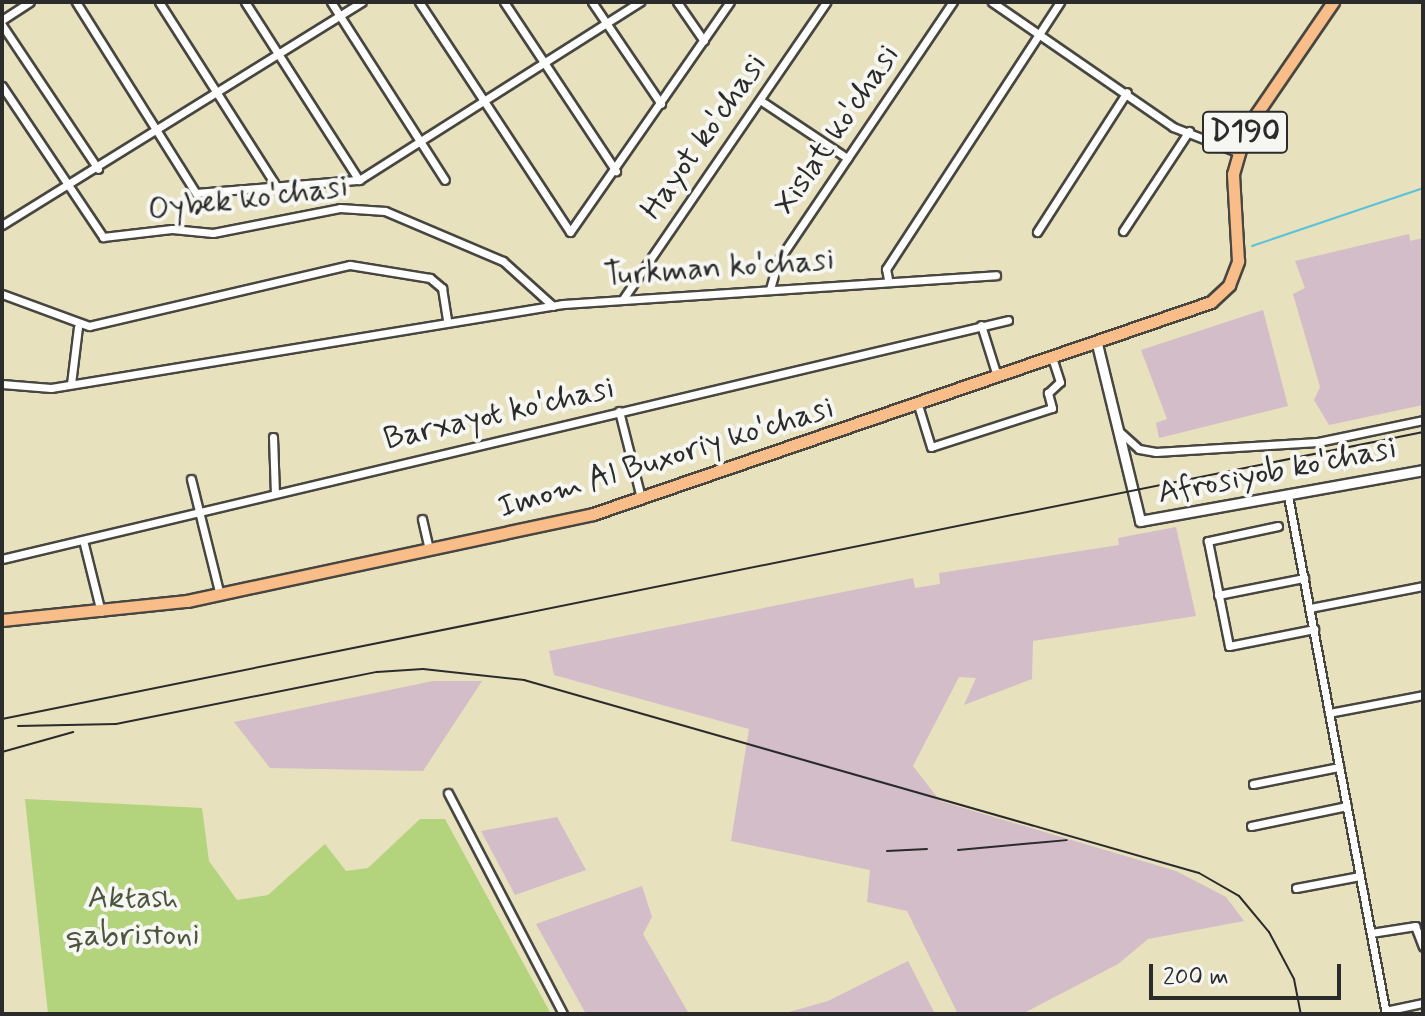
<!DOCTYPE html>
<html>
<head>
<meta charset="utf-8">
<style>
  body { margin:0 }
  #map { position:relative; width:1425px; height:1016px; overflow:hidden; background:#e7e1be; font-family:Mynerve,sans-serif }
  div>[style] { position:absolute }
  .industrial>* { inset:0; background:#d2bdc8 }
  .green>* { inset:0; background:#b3d47c }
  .stream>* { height:2px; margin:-1px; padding:0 1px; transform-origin:1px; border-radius:1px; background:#5cc1da }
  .roads { filter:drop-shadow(2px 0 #474641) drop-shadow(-2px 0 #474641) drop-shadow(0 2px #474641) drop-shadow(0 -2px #474641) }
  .minor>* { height:7px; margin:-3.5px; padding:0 3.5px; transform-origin:3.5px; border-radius:3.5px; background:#fff }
  .tertiary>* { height:9px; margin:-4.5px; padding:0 4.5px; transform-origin:4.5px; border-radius:4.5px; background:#fff }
  .primary>* { height:11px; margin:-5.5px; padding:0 5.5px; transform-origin:5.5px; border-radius:5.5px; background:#f8bd89 }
  .rail>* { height:2px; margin:-1px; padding:0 1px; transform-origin:1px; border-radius:1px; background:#2b2b2b }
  span { translate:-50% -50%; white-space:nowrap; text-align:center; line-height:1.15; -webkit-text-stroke:8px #f6f6f2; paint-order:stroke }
  .shield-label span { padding:2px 6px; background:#f6f6f2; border:2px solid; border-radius:6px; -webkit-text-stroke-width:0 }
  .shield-label { font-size:30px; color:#2b2b2b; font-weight:700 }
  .street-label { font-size:32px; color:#2b2b2b }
  .park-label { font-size:32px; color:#4d553f }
  .frame { position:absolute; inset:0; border:4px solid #2b2b2b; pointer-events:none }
  .scale { position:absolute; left:1149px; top:964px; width:192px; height:36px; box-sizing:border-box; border:4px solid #2b2b2b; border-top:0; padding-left:10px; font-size:24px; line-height:28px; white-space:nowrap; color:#2b2b2b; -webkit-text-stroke:6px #f6f6f2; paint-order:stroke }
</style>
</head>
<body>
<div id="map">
  <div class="industrial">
    <i style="clip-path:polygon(1409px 234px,1410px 241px,1423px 238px,1423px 405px,1329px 425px,1314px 400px,1320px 387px,1293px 294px,1305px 288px,1295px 261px)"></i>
    <i style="clip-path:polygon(1263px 310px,1288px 406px,1159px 438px,1156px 423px,1167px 419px,1141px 350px)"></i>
    <i style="clip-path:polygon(1176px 527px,1196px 616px,1033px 641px,1032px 679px,964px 705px,976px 678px,959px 677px,913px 766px,940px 801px,1176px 871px,1226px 897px,1244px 921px,1148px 939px,1118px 964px,1022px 1014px,958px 1014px,907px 911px,867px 902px,870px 870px,731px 841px,749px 729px,554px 675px,549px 651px,913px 578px,915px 588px,940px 584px,939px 573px,1119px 545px,1118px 538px)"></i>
    <i style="clip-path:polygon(433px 681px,482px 681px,423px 771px,270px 768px,234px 722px)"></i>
    <i style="clip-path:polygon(557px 817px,586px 870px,515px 895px,481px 831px)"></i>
    <i style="clip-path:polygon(642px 886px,652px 917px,643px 934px,689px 1014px,586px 1014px,536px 924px)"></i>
    <i style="clip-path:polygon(908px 961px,935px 1014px,782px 1014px,828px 1001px)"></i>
  </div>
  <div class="green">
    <i style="clip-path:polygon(25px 799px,202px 808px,209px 861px,237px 900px,268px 895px,325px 844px,346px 871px,368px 868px,420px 819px,445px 819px,551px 1014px,48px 1014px)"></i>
  </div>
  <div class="stream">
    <i style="left:1252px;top:246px;width:181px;rotate:-18.7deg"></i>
  </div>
  <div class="roads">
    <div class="minor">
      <i style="left:76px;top:2px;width:226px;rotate:57.9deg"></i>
      <i style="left:196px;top:193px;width:164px;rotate:-4.6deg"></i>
      <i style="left:359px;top:180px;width:333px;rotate:-32.4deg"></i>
      <i style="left:159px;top:2px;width:218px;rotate:57.5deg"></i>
      <i style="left:245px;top:2px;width:211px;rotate:57.4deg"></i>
      <i style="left:331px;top:2px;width:211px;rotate:57.4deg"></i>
      <i style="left:419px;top:2px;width:275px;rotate:56.7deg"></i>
      <i style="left:570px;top:232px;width:280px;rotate:-55.2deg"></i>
      <i style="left:504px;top:2px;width:203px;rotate:56.5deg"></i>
      <i style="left:592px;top:2px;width:123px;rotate:55.9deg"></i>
      <i style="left:677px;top:2px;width:47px;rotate:55.3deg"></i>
      <i style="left:992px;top:2px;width:220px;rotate:34.6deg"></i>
      <i style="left:1173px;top:127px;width:69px;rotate:21.3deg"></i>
      <i style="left:2px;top:20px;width:33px;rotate:-33deg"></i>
      <i style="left:2px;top:25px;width:173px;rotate:56.3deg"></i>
      <i style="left:2px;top:86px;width:182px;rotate:56.2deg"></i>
      <i style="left:103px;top:237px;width:69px;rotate:-6.6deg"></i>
      <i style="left:172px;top:229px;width:41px;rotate:5.6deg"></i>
      <i style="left:213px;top:233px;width:129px;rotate:-11.1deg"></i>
      <i style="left:340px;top:208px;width:45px;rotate:3.8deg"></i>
      <i style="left:385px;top:211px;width:128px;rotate:23deg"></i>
      <i style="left:503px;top:261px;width:67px;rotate:42deg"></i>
      <i style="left:760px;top:100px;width:105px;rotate:33.7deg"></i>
      <i style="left:2px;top:225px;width:423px;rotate:-31.8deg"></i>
      <i style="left:1123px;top:231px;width:120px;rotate:-56.6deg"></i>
      <i style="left:1037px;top:232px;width:166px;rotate:-57.3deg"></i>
      <i style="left:888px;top:279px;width:10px;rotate:-101deg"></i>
      <i style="left:886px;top:269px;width:319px;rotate:-56.9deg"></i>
      <i style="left:770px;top:289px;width:29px;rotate:-74deg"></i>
      <i style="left:778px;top:261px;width:313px;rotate:-56deg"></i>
      <i style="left:2px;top:294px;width:93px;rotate:20.2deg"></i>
      <i style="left:89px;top:326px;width:268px;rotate:-13.2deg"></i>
      <i style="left:350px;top:265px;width:81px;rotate:9.2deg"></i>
      <i style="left:430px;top:278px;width:16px;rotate:40deg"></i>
      <i style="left:442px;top:288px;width:33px;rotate:81deg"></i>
      <i style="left:623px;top:299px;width:360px;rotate:-55.6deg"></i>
      <i style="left:981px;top:325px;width:53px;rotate:72.6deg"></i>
      <i style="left:2px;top:384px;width:49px;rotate:4.7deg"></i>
      <i style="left:51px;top:388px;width:519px;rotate:-9.32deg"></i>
      <i style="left:563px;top:304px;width:434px;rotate:-3.8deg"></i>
      <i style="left:71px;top:384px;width:57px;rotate:-83deg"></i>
      <i style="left:918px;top:405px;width:44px;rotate:72.8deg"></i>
      <i style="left:931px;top:447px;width:127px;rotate:-17.9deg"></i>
      <i style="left:1052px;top:408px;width:16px;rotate:-105deg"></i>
      <i style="left:1048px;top:393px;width:16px;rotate:-43deg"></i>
      <i style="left:1060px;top:382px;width:23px;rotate:-108deg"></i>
      <i style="left:619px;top:411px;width:90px;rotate:75.8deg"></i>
      <i style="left:1120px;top:432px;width:25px;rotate:42deg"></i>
      <i style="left:1139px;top:449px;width:17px;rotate:10deg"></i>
      <i style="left:1156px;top:452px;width:162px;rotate:-3.5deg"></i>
      <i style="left:1318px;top:442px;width:107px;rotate:-11.8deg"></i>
      <i style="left:273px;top:437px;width:56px;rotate:88deg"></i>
      <i style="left:191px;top:479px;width:120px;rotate:76deg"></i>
      <i style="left:1288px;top:496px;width:527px;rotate:79.29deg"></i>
      <i style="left:422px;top:519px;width:32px;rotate:77deg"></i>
      <i style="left:1278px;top:526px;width:72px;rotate:167.9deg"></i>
      <i style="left:1208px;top:541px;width:107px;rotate:78.7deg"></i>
      <i style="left:1229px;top:646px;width:87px;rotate:-11.3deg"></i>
      <i style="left:83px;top:540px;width:74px;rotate:76deg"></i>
      <i style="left:2px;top:559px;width:1034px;rotate:-13.36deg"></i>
      <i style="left:1218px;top:595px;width:88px;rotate:-11.2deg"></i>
      <i style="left:1310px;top:608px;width:115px;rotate:-11deg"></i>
      <i style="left:1329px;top:713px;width:96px;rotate:-10.8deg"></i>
      <i style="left:1253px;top:784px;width:88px;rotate:-11.2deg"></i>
      <i style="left:448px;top:793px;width:249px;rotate:62.5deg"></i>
      <i style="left:1251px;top:826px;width:98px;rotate:-11.8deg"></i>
      <i style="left:1296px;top:888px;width:65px;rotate:-10.6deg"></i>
      <i style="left:1371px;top:933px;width:45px;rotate:-9deg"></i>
      <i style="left:1415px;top:926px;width:22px;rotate:69deg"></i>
      <i style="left:1385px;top:1011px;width:39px;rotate:-12deg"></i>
    </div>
    <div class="tertiary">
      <i style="left:1097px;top:344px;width:182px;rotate:76.3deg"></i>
      <i style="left:1140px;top:521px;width:288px;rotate:-10.2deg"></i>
    </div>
    <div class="primary">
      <i style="left:2px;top:620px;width:186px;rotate:-5.9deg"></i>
      <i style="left:187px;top:601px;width:415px;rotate:-12.1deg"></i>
      <i style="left:593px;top:514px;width:653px;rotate:-18.93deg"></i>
      <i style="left:1211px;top:302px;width:25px;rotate:-43deg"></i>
      <i style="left:1229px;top:285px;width:26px;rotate:-69deg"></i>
      <i style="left:1238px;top:261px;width:87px;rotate:-93.3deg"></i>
      <i style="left:1233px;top:174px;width:47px;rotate:-73.9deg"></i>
      <i style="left:1246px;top:129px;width:154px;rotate:-55.6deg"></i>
    </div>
  </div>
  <div class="rail">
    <i style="left:2px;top:719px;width:1450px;rotate:-11.42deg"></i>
    <i style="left:18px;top:726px;width:98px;rotate:-1.2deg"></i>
    <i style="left:116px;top:724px;width:266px;rotate:-11.3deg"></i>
    <i style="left:377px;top:672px;width:46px;rotate:-3.7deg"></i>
    <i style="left:423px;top:669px;width:102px;rotate:6.2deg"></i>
    <i style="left:524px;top:680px;width:702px;rotate:15.96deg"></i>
    <i style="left:1199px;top:873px;width:46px;rotate:29.9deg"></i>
    <i style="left:1239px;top:896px;width:47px;rotate:50.2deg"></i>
    <i style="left:1269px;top:932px;width:53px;rotate:62deg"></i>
    <i style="left:1294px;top:979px;width:36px;rotate:79deg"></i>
    <i style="left:2px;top:752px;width:74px;rotate:-15.7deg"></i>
    <i style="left:958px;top:850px;width:109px;rotate:-5.2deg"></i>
    <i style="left:887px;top:851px;width:40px;rotate:-2.9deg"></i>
  </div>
  <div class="shield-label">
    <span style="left:1245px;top:132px">D190</span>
  </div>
  <div class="street-label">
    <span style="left:837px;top:130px;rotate:-56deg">Xislat ko'chasi</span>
    <span style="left:704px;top:137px;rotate:-55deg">Hayot ko'chasi</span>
    <span style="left:248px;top:199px;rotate:-7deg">Oybek ko'chasi</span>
    <span style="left:719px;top:268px;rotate:-4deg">Turkman ko'chasi</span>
    <span style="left:499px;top:414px;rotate:-13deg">Barxayot ko'chasi</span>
    <span style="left:666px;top:458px;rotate:-17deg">Imom Al Buxoriy ko'chasi</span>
    <span style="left:1277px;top:471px;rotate:-11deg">Afrosiyob ko'chasi</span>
  </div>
  <div class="park-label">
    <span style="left:133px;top:917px">Aktash<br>qabristoni</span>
  </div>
  <div class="frame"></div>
  <div class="scale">200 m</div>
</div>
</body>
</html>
